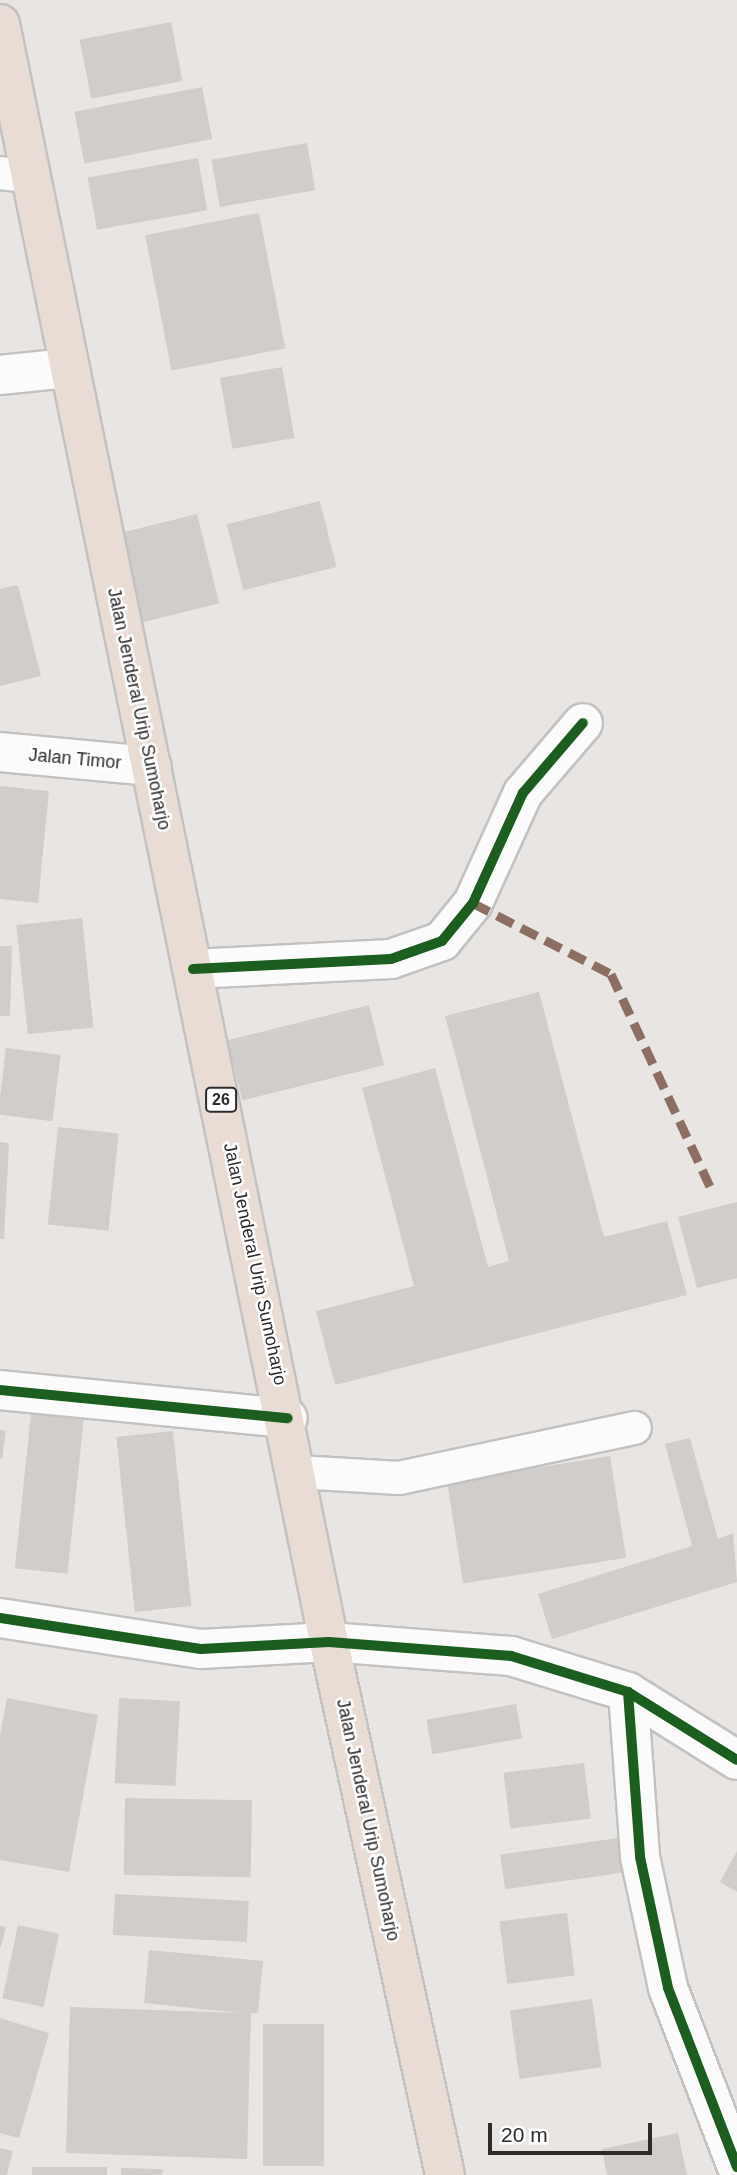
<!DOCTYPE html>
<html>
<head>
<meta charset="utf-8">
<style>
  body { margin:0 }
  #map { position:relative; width:737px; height:2175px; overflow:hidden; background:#e8e5e2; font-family:Arial,sans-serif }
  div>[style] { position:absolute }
  .building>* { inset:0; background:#d0cdcb; transform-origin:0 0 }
  .roads { filter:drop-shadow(2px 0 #c2c2c2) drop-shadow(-2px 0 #c2c2c2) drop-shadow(0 2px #c2c2c2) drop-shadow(0 -2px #c2c2c2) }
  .lane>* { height:32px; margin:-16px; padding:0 16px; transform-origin:16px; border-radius:16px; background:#fcfbfb }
  .street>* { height:38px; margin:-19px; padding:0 19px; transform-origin:19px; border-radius:19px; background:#fcfbfb }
  .secondary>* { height:38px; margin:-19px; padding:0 19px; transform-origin:19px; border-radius:19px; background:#fcfbfb }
  .highway>* { height:38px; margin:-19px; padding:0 19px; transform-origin:19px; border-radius:19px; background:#e8dcd5 }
  .quiet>* { height:9px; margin-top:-4.5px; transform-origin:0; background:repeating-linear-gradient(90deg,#8d6e63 0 18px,transparent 0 27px) }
  .cycleway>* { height:10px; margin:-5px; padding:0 5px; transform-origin:5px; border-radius:5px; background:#1b5e20 }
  span { translate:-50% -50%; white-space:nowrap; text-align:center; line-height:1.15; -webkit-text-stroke:5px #fff; paint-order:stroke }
  .shield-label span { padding:2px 5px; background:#fff; border:2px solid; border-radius:5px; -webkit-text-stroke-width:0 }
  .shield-label { font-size:16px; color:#2b2b2b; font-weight:700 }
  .street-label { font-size:18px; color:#2b2b2b }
  .scale { position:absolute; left:488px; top:2123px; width:164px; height:32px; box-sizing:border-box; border:4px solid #2b2b2b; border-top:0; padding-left:9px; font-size:21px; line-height:24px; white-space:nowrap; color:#2b2b2b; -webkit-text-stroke:5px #fff; paint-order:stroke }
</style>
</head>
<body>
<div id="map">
  <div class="building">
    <i style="left:171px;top:22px;width:60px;height:93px;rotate:79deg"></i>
    <i style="left:202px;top:87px;width:53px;height:130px;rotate:79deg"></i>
    <i style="left:307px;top:143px;width:48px;height:97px;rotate:80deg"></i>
    <i style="left:198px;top:158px;width:53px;height:112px;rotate:80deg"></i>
    <i style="left:259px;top:213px;width:138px;height:116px;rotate:79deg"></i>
    <i style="left:282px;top:367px;width:72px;height:63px;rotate:80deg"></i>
    <i style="left:320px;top:501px;width:68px;height:96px;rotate:76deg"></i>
    <i style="left:197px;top:514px;width:92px;height:84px;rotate:76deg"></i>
    <i style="clip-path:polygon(18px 585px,41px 676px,0 686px,0 589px)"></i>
    <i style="clip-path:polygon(0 786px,49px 791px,38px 903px,0 899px)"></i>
    <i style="left:82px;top:918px;width:110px;height:66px;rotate:84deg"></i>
    <i style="clip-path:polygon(0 946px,12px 946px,10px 1016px,0 1016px)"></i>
    <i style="clip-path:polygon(539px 992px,604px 1237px,667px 1221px,687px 1295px,335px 1385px,316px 1311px,414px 1286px,362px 1088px,435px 1068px,488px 1267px,509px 1261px,445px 1016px)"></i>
    <i style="left:369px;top:1005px;width:62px;height:146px;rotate:76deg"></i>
    <i style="left:6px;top:1048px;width:55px;height:67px;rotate:7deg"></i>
    <i style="left:58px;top:1127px;width:61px;height:98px;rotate:6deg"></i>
    <i style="clip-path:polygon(0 1142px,9px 1143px,4px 1239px,0 1239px)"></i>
    <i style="clip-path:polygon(737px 1202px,737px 1278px,697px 1288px,678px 1217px)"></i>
    <i style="left:31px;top:1414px;width:53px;height:155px;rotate:6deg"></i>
    <i style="clip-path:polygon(0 1430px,6px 1431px,2px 1459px,0 1459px)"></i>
    <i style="left:173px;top:1431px;width:176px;height:57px;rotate:84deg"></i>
    <i style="clip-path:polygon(690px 1438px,718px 1539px,733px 1533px,737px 1582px,552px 1639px,538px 1594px,692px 1546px,665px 1444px)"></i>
    <i style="left:610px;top:1456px;width:103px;height:165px;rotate:81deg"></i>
    <i style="clip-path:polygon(7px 1698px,98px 1715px,69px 1872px,0 1860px,0 1735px)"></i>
    <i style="left:119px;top:1698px;width:61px;height:85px;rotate:3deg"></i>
    <i style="left:516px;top:1704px;width:35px;height:91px;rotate:80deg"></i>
    <i style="left:584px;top:1763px;width:56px;height:81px;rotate:83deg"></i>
    <i style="left:125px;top:1798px;width:127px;height:77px;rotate:1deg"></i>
    <i style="left:625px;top:1837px;width:35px;height:126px;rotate:82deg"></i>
    <i style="clip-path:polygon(737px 1851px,737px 1892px,720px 1882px)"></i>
    <i style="left:115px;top:1894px;width:134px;height:41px;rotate:3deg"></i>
    <i style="left:567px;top:1913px;width:63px;height:68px;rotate:83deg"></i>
    <i style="left:18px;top:1925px;width:42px;height:75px;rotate:12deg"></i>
    <i style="clip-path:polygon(0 1926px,6px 1927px,1px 1947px,0 1947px)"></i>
    <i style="clip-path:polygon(149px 1950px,263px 1961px,258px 2013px,251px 2013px,247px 2159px,66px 2153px,70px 2007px,240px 2013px,144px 2003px)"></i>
    <i style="left:592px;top:1999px;width:69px;height:83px;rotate:82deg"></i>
    <i style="clip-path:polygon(0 2018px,49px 2033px,19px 2138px,0 2133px)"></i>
    <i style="left:263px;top:2024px;width:61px;height:142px"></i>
    <i style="clip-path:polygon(678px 2133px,687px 2175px,607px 2175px,602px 2149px)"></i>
    <i style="clip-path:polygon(0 2148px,13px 2151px,7px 2175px,0 2175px)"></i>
    <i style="left:32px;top:2167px;width:75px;height:8px"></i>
    <i style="clip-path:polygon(121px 2168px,163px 2169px,162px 2175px,121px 2175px)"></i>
  </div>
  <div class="roads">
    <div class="lane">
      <i style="left:0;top:173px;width:30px;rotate:6deg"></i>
      <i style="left:298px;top:1472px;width:101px;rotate:3.4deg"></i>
      <i style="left:399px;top:1478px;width:241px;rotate:-12deg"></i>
    </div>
    <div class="street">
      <i style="left:0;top:752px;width:152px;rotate:5.3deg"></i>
      <i style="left:193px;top:969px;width:198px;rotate:-2.9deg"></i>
      <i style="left:391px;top:959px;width:54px;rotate:-19.4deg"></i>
      <i style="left:442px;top:941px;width:49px;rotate:-50.8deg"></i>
      <i style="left:473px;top:903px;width:121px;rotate:-65.6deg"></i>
      <i style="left:523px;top:793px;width:92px;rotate:-49.4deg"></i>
      <i style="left:0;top:1390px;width:289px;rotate:5.6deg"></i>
      <i style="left:0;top:1618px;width:203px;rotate:8.8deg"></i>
      <i style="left:201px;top:1649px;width:128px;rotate:-3.1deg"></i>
      <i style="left:329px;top:1642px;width:183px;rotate:4.4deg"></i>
      <i style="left:511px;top:1656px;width:122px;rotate:17.1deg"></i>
      <i style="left:628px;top:1692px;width:128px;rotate:32deg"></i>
      <i style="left:628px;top:1692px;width:165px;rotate:85.8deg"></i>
      <i style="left:640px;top:1857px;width:134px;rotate:77.9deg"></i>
      <i style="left:668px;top:1988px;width:192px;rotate:68.9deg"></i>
    </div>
    <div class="secondary">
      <i style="left:0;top:375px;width:68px;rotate:-5.9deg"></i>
    </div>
    <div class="highway">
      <i style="left:0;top:24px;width:1651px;rotate:78.51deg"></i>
      <i style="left:329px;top:1642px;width:545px;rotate:77.72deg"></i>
    </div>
  </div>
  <div class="quiet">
    <i style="left:473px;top:903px;width:155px;rotate:27.2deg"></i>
    <i style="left:611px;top:974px;width:236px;rotate:65deg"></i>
  </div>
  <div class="cycleway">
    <i style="left:193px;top:969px;width:198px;rotate:-2.9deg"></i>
    <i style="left:391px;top:959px;width:54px;rotate:-19.4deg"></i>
    <i style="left:442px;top:941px;width:49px;rotate:-50.8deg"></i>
    <i style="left:473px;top:903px;width:121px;rotate:-65.6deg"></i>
    <i style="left:523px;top:793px;width:92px;rotate:-49.4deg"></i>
    <i style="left:0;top:1390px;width:289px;rotate:5.6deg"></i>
    <i style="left:0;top:1618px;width:203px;rotate:8.8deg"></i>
    <i style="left:201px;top:1649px;width:128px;rotate:-3.1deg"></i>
    <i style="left:329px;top:1642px;width:183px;rotate:4.4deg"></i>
    <i style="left:511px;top:1656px;width:122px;rotate:17.1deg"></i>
    <i style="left:628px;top:1692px;width:128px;rotate:32deg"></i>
    <i style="left:628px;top:1692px;width:165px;rotate:85.8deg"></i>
    <i style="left:640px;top:1857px;width:134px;rotate:77.9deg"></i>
    <i style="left:668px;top:1988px;width:192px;rotate:68.9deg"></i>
  </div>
  <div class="shield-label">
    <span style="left:221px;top:1100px">26</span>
  </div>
  <div class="street-label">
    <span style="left:139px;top:709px;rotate:78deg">Jalan Jenderal Urip Sumoharjo</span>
    <span style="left:75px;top:759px;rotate:5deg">Jalan Timor</span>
    <span style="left:255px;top:1264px;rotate:78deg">Jalan Jenderal Urip Sumoharjo</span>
    <span style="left:368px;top:1820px;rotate:78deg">Jalan Jenderal Urip Sumoharjo</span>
  </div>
  <div class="scale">20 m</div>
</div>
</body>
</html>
